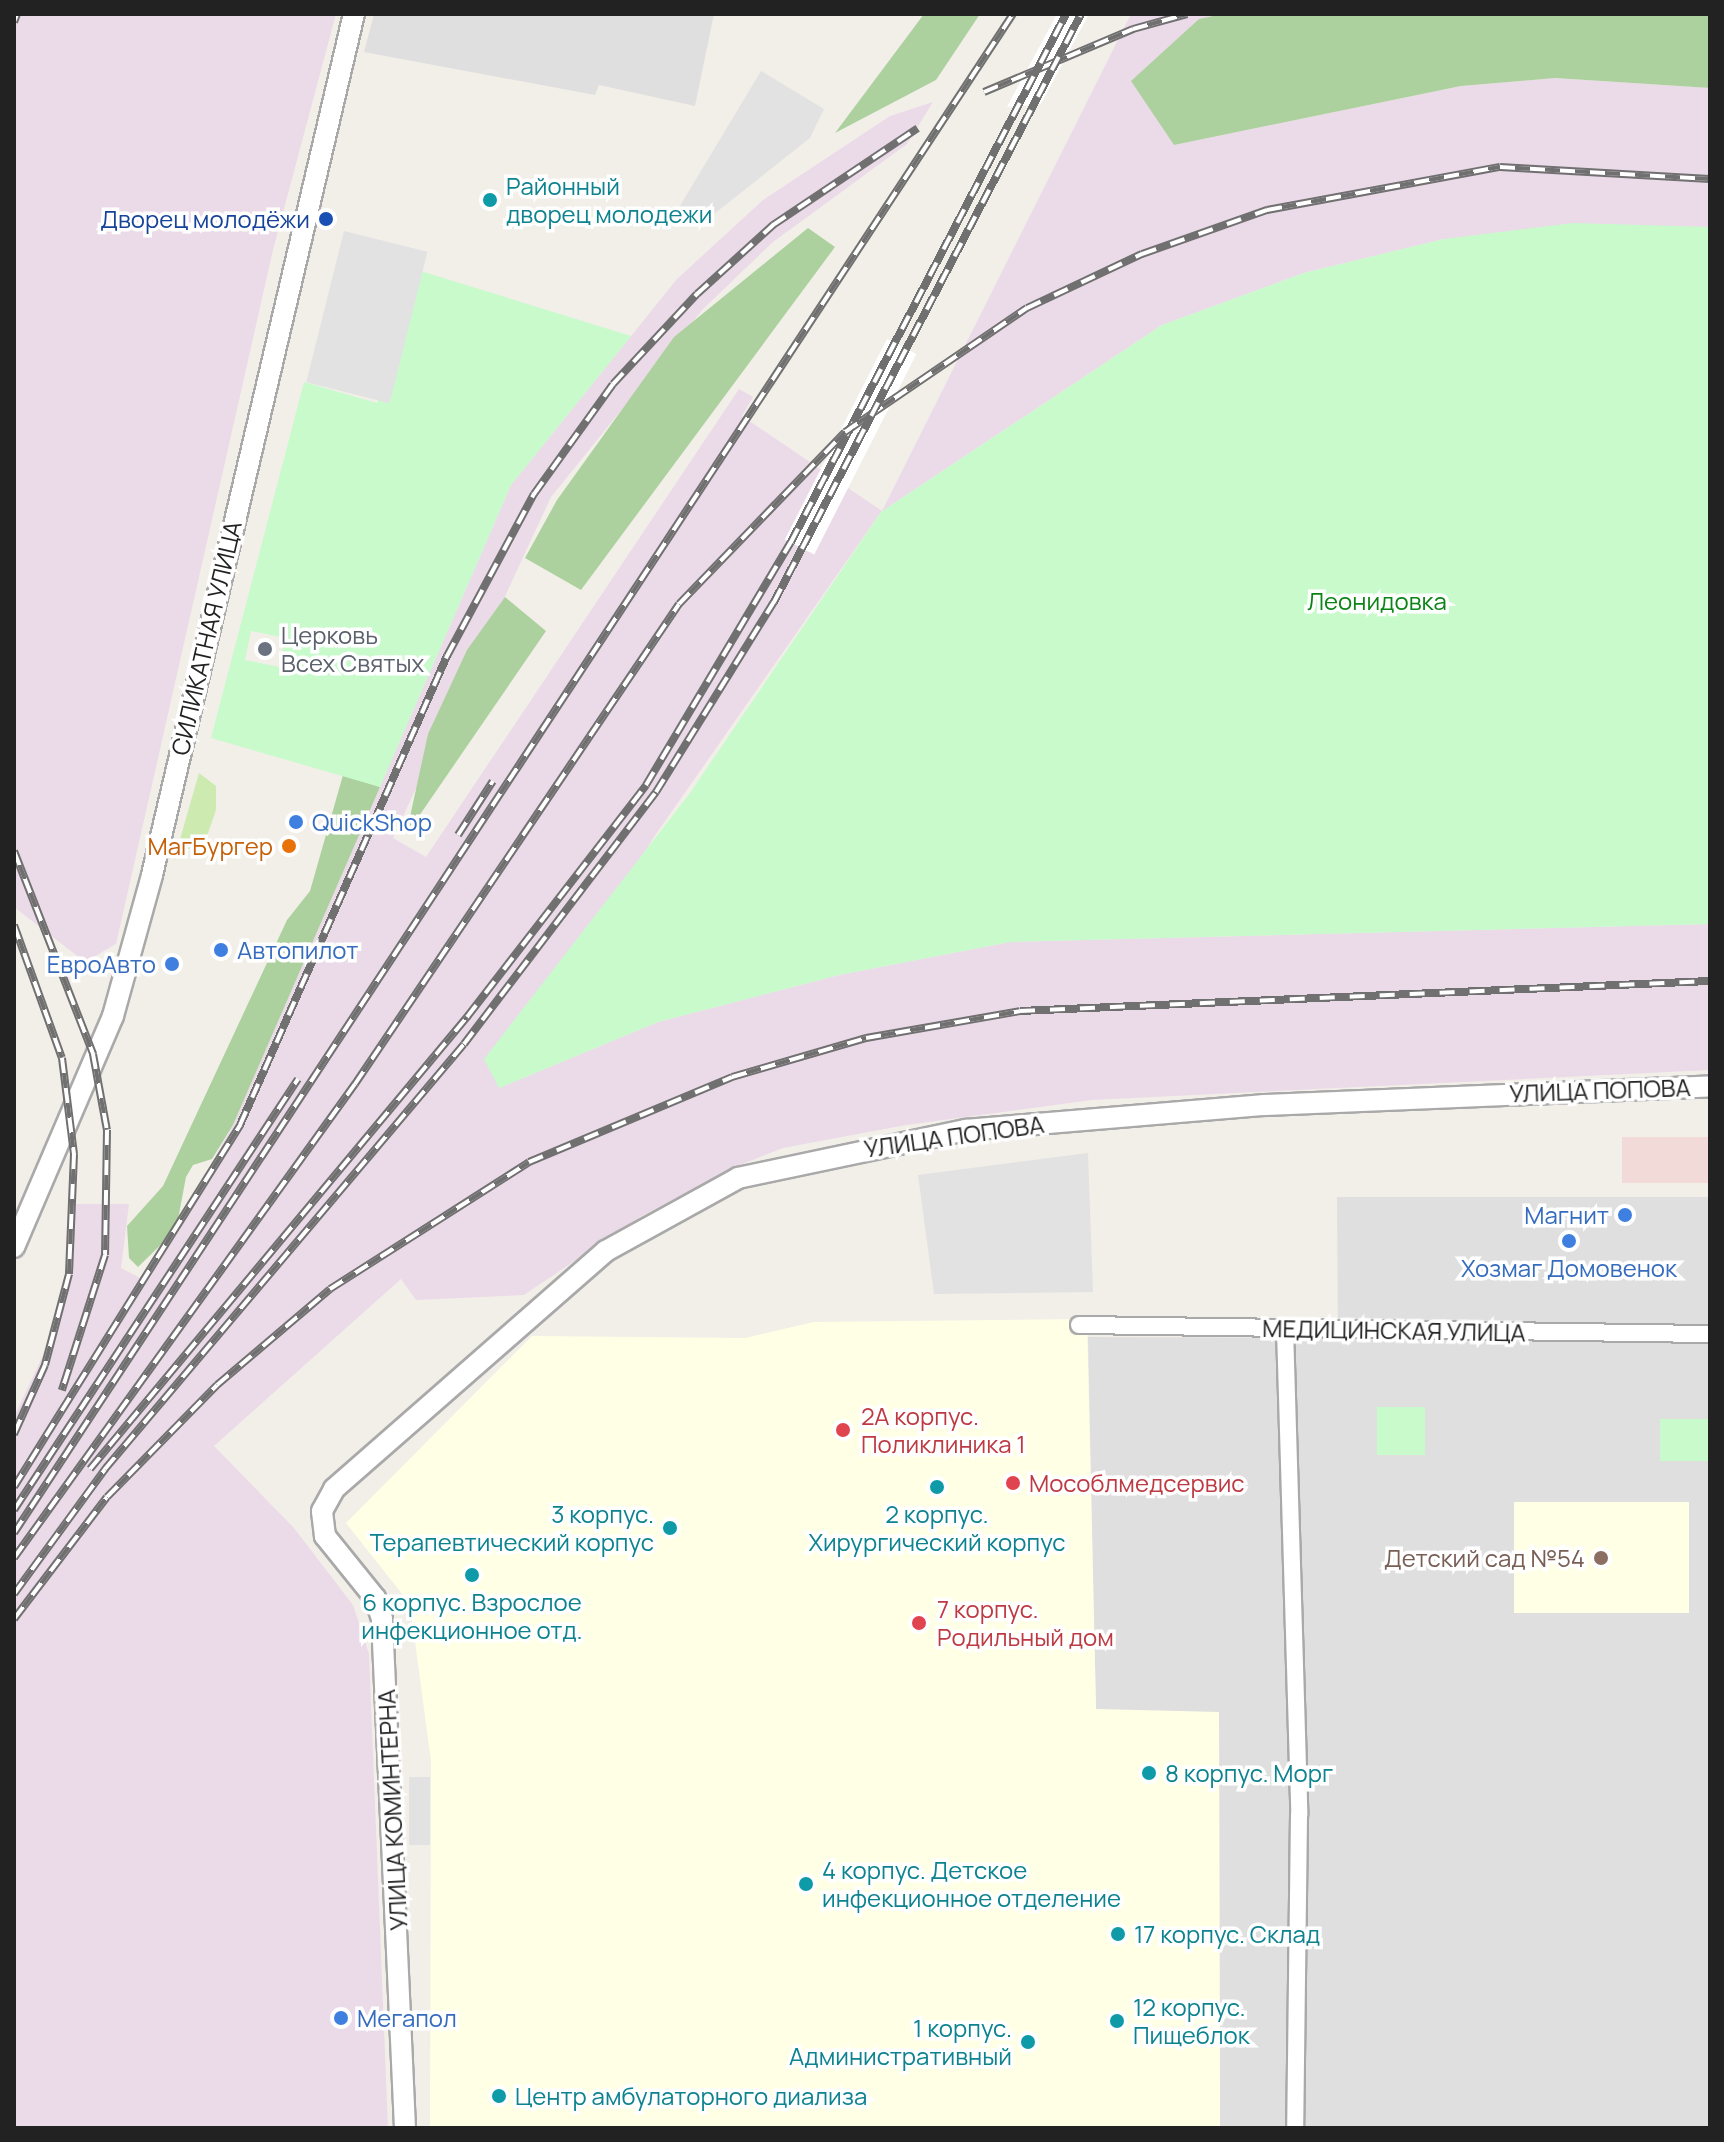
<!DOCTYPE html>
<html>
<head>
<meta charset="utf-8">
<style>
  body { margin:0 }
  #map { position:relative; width:1724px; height:2142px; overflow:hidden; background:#f2efe9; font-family:Manrope,sans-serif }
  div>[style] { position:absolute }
  .residential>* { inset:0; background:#e0dfdf }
  .commercial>* { inset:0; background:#f2dad9; transform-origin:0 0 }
  .industrial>* { inset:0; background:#ebdbe8 }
  .education>* { inset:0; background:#ffffe5; transform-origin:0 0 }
  .grass>* { inset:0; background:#cdebb0 }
  .forest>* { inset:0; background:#add19e }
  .park>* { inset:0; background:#c8facc; transform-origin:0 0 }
  .parking>* { inset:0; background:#e2e2e2; transform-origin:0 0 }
  .pier>* { inset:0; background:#fff; transform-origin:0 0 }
  .roads { filter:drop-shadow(2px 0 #a9a9a9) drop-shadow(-2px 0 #a9a9a9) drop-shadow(0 2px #a9a9a9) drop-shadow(0 -2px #a9a9a9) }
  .minor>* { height:16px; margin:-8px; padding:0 8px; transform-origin:8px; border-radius:8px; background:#fff }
  .tertiary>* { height:20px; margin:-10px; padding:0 10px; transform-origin:10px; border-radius:10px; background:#fff }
  .rail>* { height:8px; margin-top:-4px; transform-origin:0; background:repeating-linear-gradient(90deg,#fff 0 15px,#707070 0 30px); box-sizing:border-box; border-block:2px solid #707070 }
  .dots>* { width:22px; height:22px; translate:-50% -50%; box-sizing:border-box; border:4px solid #fff; border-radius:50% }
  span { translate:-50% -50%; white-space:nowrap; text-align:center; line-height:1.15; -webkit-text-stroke:7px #fff; paint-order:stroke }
  .culture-label { font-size:24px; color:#0d838f }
  .left { translate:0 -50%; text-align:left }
  .right { translate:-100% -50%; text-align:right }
  .transit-label { font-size:24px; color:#164399 }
  .park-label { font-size:24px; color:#0c8416 }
  .worship-label { font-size:24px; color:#5b616d }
  .street-label { font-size:24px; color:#222 }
  .shop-label { font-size:24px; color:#366cbe }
  .food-label { font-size:24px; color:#c56008 }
  .health-label { font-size:24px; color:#be3a42 }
  .education-label { font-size:24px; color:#785e54 }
  .frame { position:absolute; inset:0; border:16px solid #222; pointer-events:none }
</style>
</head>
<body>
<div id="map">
  <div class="residential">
    <i style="clip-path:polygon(374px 14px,714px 14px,695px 106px,599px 85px,595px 95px,364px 52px)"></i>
    <i style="clip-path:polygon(1337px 1197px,1710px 1197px,1710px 2128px,1220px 2128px,1219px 1713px,1096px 1710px,1088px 1337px,1338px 1338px)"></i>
  </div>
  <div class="commercial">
    <i style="left:1622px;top:1137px;width:88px;height:46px"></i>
  </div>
  <div class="industrial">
    <i style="clip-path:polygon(14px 14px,336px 14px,273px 250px,116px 944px,85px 962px,14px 907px)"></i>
    <i style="clip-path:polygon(1131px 14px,1222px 14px,1199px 20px,1174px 145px,1461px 86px,1555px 78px,1710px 88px,1710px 227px,1444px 239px,1304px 273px,1162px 325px,881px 512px,654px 837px,499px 1088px,658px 1022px,839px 975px,1010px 942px,1710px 924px,1710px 1070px,1092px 1100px,906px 1125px,783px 1148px,732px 1168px,640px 1217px,524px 1295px,416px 1300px,401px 1279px,214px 1446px,294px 1528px,353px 1605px,369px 1654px,388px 2128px,14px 2128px,14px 1417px,45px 1351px,66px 1276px,74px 1204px,129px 1204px,121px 1268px,146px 1281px,233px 1125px,511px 485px,677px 279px,763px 200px,890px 116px,933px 102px,907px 144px,773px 242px,703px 309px,551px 497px,393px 838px,426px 857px,739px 389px,753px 397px,742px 416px,882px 511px)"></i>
  </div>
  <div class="education">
    <i style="clip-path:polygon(1087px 1319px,1096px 1709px,1219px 1712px,1220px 2128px,430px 2128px,431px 1761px,410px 1604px,346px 1523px,532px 1336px,745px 1338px,814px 1322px)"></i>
    <i style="left:1514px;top:1502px;width:175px;height:111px"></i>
  </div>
  <div class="grass">
    <i style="clip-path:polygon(199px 773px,216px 786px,216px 810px,207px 836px,174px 860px)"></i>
  </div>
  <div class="forest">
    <i style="clip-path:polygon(924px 14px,980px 14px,936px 80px,835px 133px)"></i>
    <i style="clip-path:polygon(1222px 14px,1710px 14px,1710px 88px,1555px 78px,1461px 86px,1174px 145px,1131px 81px,1199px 19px)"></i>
    <i style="clip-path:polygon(808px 228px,835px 247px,581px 590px,525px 558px,557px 500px,674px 337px)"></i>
    <i style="clip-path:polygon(505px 597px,546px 631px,406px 835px,428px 734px,467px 650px)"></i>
    <i style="clip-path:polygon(343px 775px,380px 787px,233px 1125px,212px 1159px,193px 1165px,186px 1177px,176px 1230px,138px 1267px,129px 1258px,127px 1226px,163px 1186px,287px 920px,310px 891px)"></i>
  </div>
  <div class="park">
    <i style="clip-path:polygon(1573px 223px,1710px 227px,1710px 924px,1010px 942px,839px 975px,658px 1022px,499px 1088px,484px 1059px,690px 793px,881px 512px,1162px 325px,1304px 273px,1444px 239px)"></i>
    <i style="clip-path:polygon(evenodd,421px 271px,631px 336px,511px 485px,380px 787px,211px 738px,304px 382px,377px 403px,421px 271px,251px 631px,285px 638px,279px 667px,245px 660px,251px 631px)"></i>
    <i style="left:1377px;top:1407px;width:48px;height:48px"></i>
    <i style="left:1710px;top:1419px;width:42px;height:50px;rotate:90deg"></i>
  </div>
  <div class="parking">
    <i style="clip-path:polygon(761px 71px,824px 109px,810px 138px,700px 225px,678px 209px)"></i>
    <i style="left:344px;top:231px;width:86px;height:156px;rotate:14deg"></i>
    <i style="clip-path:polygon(1088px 1153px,1093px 1292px,934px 1294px,918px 1175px)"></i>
    <i style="left:409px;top:1777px;width:21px;height:68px"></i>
  </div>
  <div class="pier">
    <i style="clip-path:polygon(1057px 14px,1089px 14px,1041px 104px,1007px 107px)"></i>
    <i style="left:887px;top:339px;width:33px;height:225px;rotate:27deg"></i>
  </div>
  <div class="roads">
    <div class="minor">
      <i style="left:1079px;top:1325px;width:631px;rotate:0.82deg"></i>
      <i style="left:1285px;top:1329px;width:486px;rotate:88.3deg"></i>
      <i style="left:1299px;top:1815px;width:313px;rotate:90.7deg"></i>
    </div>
    <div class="tertiary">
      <i style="left:14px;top:1247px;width:251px;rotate:-66.8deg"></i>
      <i style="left:113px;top:1016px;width:146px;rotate:-74.5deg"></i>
      <i style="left:152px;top:875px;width:884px;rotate:-76.8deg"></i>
      <i style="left:405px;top:2128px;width:510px;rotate:-92.59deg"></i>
      <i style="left:382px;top:1619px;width:22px;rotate:-108deg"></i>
      <i style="left:375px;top:1598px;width:80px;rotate:-128.9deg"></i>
      <i style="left:325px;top:1536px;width:25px;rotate:-97deg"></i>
      <i style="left:322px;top:1511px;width:25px;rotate:-61deg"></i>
      <i style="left:334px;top:1489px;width:361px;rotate:-41.2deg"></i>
      <i style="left:606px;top:1251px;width:151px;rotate:-28.9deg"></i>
      <i style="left:738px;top:1178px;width:233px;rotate:-11.9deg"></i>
      <i style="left:966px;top:1130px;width:299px;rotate:-4.8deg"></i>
      <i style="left:1264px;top:1105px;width:446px;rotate:-2.4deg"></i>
    </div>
  </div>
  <div class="rail">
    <i style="left:14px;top:22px;width:9px;rotate:-69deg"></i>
    <i style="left:984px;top:92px;width:162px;rotate:-22.9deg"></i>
    <i style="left:1133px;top:29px;width:56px;rotate:-15.5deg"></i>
    <i style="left:458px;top:835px;width:64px;rotate:-57.1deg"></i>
    <i style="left:14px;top:851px;width:218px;rotate:68.7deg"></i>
    <i style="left:93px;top:1054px;width:77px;rotate:79.6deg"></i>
    <i style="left:107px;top:1130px;width:125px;rotate:90.9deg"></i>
    <i style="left:105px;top:1255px;width:142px;rotate:107.7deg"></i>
    <i style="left:14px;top:925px;width:141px;rotate:70.2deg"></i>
    <i style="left:62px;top:1058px;width:97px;rotate:82.9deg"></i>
    <i style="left:74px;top:1154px;width:120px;rotate:92.4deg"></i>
    <i style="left:69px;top:1274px;width:94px;rotate:104.8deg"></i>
    <i style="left:45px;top:1365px;width:76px;rotate:114.2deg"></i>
    <i style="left:90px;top:1469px;width:589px;rotate:-50.17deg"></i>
    <i style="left:467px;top:1017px;width:293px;rotate:-52.3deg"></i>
    <i style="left:646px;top:785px;width:283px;rotate:-59.2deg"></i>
    <i style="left:791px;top:542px;width:595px;rotate:-62.49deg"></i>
    <i style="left:14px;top:1487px;width:427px;rotate:-58deg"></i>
    <i style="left:240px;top:1125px;width:513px;rotate:-66.19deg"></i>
    <i style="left:447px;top:656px;width:184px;rotate:-61.8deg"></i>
    <i style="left:534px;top:494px;width:135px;rotate:-54.3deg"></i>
    <i style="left:613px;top:384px;width:123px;rotate:-47deg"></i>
    <i style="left:697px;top:294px;width:103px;rotate:-42.2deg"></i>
    <i style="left:773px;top:225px;width:174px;rotate:-33.8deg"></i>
    <i style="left:14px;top:1510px;width:516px;rotate:-56.62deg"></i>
    <i style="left:14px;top:1533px;width:1818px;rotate:-56.67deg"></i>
    <i style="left:14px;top:1558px;width:584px;rotate:-54.27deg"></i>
    <i style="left:355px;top:1084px;width:579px;rotate:-55.98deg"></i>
    <i style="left:679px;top:604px;width:239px;rotate:-46deg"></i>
    <i style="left:845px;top:432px;width:220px;rotate:-34.3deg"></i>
    <i style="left:1027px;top:308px;width:127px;rotate:-25.2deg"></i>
    <i style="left:1142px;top:254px;width:133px;rotate:-19.4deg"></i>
    <i style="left:1267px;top:210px;width:237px;rotate:-10.5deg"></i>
    <i style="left:1500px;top:167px;width:210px;rotate:3.3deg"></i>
    <i style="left:14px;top:1594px;width:155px;rotate:-53.9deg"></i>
    <i style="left:105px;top:1469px;width:556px;rotate:-49.81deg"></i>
    <i style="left:464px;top:1044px;width:317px;rotate:-52.7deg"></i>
    <i style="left:656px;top:792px;width:224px;rotate:-58.2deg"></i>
    <i style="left:774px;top:602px;width:663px;rotate:-62.43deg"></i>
    <i style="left:14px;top:1619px;width:153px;rotate:-52.7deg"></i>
    <i style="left:107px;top:1497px;width:157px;rotate:-45.5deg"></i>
    <i style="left:217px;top:1385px;width:148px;rotate:-40.3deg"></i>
    <i style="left:330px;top:1289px;width:236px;rotate:-32.5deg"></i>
    <i style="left:529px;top:1162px;width:220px;rotate:-22.7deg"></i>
    <i style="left:732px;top:1077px;width:140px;rotate:-16.2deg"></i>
    <i style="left:866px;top:1038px;width:156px;rotate:-9.9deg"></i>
    <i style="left:1020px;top:1011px;width:691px;rotate:-2.49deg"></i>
  </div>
  <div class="dots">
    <i style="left:490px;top:200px;background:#0f9aa8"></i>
    <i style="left:326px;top:219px;background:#1a4fb4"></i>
    <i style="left:265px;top:649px;background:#6b7280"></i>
    <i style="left:296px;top:822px;background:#3f7fe0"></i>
    <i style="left:289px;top:846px;background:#e8710a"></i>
    <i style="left:221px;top:950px;background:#3f7fe0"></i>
    <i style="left:172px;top:964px;background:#3f7fe0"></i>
    <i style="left:1625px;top:1215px;background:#3f7fe0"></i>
    <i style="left:1569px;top:1241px;background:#3f7fe0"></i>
    <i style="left:843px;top:1430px;background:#e0444e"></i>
    <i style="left:1013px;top:1483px;background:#e0444e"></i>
    <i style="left:937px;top:1487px;background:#0f9aa8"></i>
    <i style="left:670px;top:1528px;background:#0f9aa8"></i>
    <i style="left:1601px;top:1558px;background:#8d6e63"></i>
    <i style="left:472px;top:1575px;background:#0f9aa8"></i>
    <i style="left:919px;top:1623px;background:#e0444e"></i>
    <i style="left:1149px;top:1773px;background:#0f9aa8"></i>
    <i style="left:806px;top:1884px;background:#0f9aa8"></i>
    <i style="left:1118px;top:1934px;background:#0f9aa8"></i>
    <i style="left:341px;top:2018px;background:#3f7fe0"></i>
    <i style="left:1117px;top:2021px;background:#0f9aa8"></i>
    <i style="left:1028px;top:2042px;background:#0f9aa8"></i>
    <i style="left:499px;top:2096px;background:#0f9aa8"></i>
  </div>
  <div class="culture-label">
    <span class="left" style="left:506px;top:200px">Районный<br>дворец молодежи</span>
    <span class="right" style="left:654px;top:1528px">3 корпус.<br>Терапевтический корпус</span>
    <span style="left:937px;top:1528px">2 корпус.<br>Хирургический корпус</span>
    <span style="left:472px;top:1616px">6 корпус. Взрослое<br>инфекционное отд.</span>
    <span class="left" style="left:1165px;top:1773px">8 корпус. Морг</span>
    <span class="left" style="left:822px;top:1884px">4 корпус. Детское<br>инфекционное отделение</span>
    <span class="left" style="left:1134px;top:1934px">17 корпус. Склад</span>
    <span class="left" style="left:1133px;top:2021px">12 корпус.<br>Пищеблок</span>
    <span class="right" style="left:1012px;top:2042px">1 корпус.<br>Административный</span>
    <span class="left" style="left:515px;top:2096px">Центр амбулаторного диализа</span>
  </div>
  <div class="transit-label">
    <span class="right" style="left:310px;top:219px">Дворец молодёжи</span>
  </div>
  <div class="park-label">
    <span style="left:1377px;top:601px">Леонидовка</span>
  </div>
  <div class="worship-label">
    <span class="left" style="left:281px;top:649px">Церковь<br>Всех Святых</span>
  </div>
  <div class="street-label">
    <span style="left:206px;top:638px;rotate:-77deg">СИЛИКАТНАЯ УЛИЦА</span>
    <span style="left:1600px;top:1090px;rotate:-2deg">УЛИЦА ПОПОВА</span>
    <span style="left:954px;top:1136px;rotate:-8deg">УЛИЦА ПОПОВА</span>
    <span style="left:1394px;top:1330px;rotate:1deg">МЕДИЦИНСКАЯ УЛИЦА</span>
    <span style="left:392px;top:1810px;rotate:-93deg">УЛИЦА КОМИНТЕРНА</span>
  </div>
  <div class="shop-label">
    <span class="left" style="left:312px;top:822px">QuickShop</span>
    <span class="left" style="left:237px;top:950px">Автопилот</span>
    <span class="right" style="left:156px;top:964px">ЕвроАвто</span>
    <span class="right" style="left:1609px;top:1215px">Магнит</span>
    <span style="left:1569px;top:1268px">Хозмаг Домовенок</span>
    <span class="left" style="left:357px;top:2018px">Мегапол</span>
  </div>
  <div class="food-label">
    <span class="right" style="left:273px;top:846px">МагБургер</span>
  </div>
  <div class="health-label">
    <span class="left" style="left:861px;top:1430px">2А корпус.<br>Поликлиника 1</span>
    <span class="left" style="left:1029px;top:1483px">Мособлмедсервис</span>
    <span class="left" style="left:937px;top:1623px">7 корпус.<br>Родильный дом</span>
  </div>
  <div class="education-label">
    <span class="right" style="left:1585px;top:1558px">Детский сад №54</span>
  </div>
  <div class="frame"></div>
</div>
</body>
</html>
